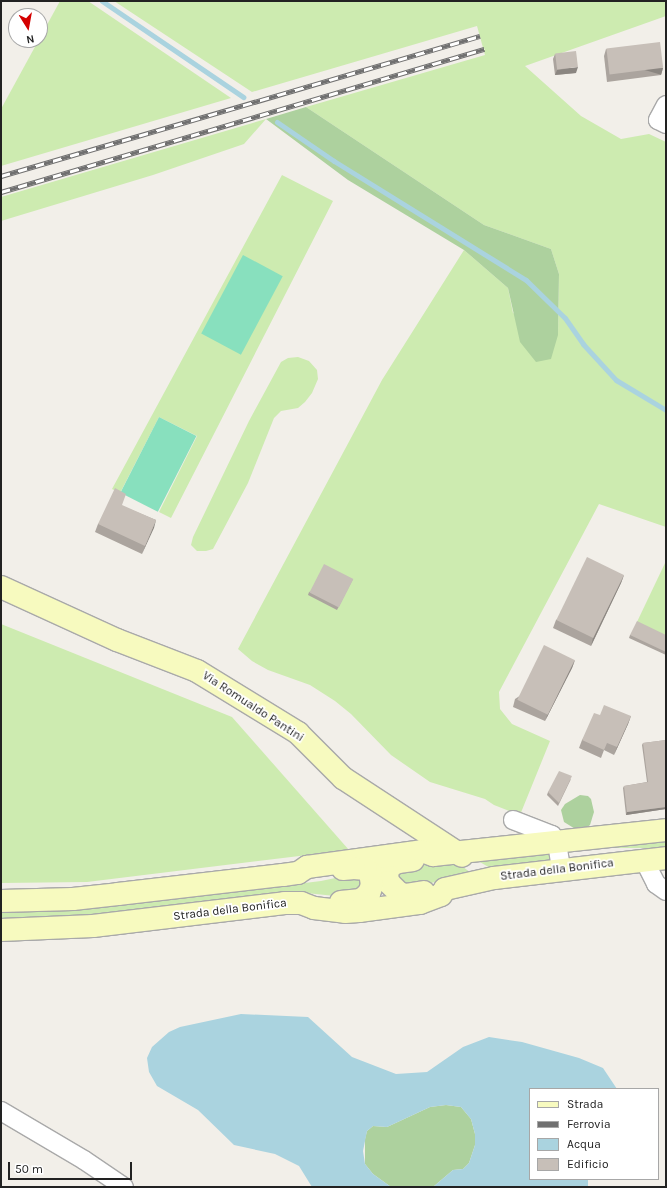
<!DOCTYPE html>
<html>
<head>
<meta charset="utf-8">
<style>
  body { margin:0 }
  #map { position:relative; width:667px; height:1188px; overflow:hidden; background:#f2efe9; font-family:Karla,sans-serif }
  div>[style] { position:absolute }
  .grass>* { inset:0; background:#cdebb0; transform-origin:0 0 }
  .forest>* { inset:0; background:#add19e }
  .pitch>* { inset:0; background:#88e0be; transform-origin:0 0 }
  .water>* { inset:0; background:#aad3df }
  .stream>* { height:5px; margin:-2.5px; padding:0 2.5px; transform-origin:2.5px; border-radius:2.5px; background:#aad3df }
  .roads { filter:drop-shadow(1px 0 #a9a9a9) drop-shadow(-1px 0 #a9a9a9) drop-shadow(0 1px #a9a9a9) drop-shadow(0 -1px #a9a9a9) }
  .street>* { height:18px; margin:-9px; padding:0 9px; transform-origin:9px; border-radius:9px; background:#fff }
  .secondary>* { height:22px; margin:-11px; padding:0 11px; transform-origin:11px; border-radius:11px; background:#f7fabf }
  .rail>* { height:4.5px; margin-top:-2.25px; transform-origin:0; background:repeating-linear-gradient(90deg,#fff 0 9px,#707070 0 18px); box-sizing:border-box; border-block:1px solid #707070 }
  .wall>* { inset:0; background:#aba49e }
  .shaded-wall>* { inset:0; background:#8b8681; transform-origin:0 0 }
  .building>* { inset:0; background:#c7bfb8; transform-origin:0 0 }
  span { translate:-50% -50%; white-space:nowrap; text-align:center; line-height:1.15; -webkit-text-stroke:3.5px #fff; paint-order:stroke }
  .street-label { font-size:12px; color:#222 }
  .frame { position:absolute; inset:0; border:2px solid #222; pointer-events:none }
  .legend { position:absolute; left:529px; top:1088px; width:130px; height:92px; box-sizing:border-box; background:#fff; border:1px solid #a7a7a7; margin:0; padding:5px 7px; list-style:none; font-size:12px; color:#222 }
  .legend li { display:flex; align-items:center; gap:8px; height:20px }
  .legend b { width:20px; border:1px solid #a7a7a7 }
  .north { position:absolute; left:8px; top:8px; width:40px; height:40px; box-sizing:border-box; background:#fff; border:1px solid #a7a7a7; border-radius:50%; rotate:169deg; font-size:11px; font-weight:700; line-height:16px; text-align:center; color:#222 }
  .north::after { content:''; display:block; margin:auto; width:14px; height:18px; background:#d40000; clip-path:polygon(50% 0,100% 100%,50% 72%,0 100%) }
  .scale { position:absolute; left:8px; top:1162px; width:124px; height:18px; box-sizing:border-box; border:2px solid #222; border-top:0; padding-left:5px; font-size:12px; line-height:14px; white-space:nowrap; color:#222; -webkit-text-stroke:3px #fff; paint-order:stroke }
</style>
</head>
<body>
<div id="map">
  <div class="grass">
    <i style="clip-path:polygon(60px 1px,88px 1px,231px 98px,1px 166px,1px 109px)"></i>
    <i style="clip-path:polygon(114px 1px,666px 1px,666px 16px,525px 66px,581px 116px,621px 139px,649px 134px,666px 142px,666px 527px,599px 504px,499px 692px,500px 709px,512px 724px,550px 741px,520px 815px,494px 805px,485px 799px,430px 782px,391px 755px,351px 714px,335px 701px,310px 685px,268px 670px,252px 661px,238px 649px,382px 380px,464px 250px,508px 288px,513px 313px,558px 335px,559px 274px,551px 249px,484px 225px,306px 107px,485px 55px,477px 26px,252px 92px)"></i>
    <i style="clip-path:polygon(266px 119px,244px 144px,153px 175px,1px 221px,1px 197px)"></i>
    <i style="clip-path:polygon(282px 175px,333px 201px,171px 518px,159px 512px,197px 436px,159px 417px,120px 493px,112px 489px)"></i>
    <i style="clip-path:polygon(298px 357px,309px 361px,317px 370px,318px 379px,312px 393px,305px 402px,298px 408px,281px 411px,274px 418px,248px 483px,213px 549px,206px 551px,197px 551px,191px 545px,193px 537px,249px 421px,281px 362px,288px 358px)"></i>
    <i style="clip-path:polygon(666px 561px,666px 638px,636px 624px)"></i>
    <i style="clip-path:polygon(1px 624px,232px 717px,349px 850px,87px 882px,1px 883px)"></i>
    <i style="left:666px;top:838px;width:10px;height:103px;rotate:90deg"></i>
    <i style="clip-path:polygon(554px 852px,555px 862px,492px 869px,478px 861px)"></i>
    <i style="clip-path:polygon(458px 863px,471px 873px,450px 877px,413px 889px,401px 887px,395px 871px,409px 866px)"></i>
    <i style="clip-path:polygon(359px 873px,366px 888px,335px 896px,306px 893px,286px 894px,138px 913px,1px 921px,1px 912px,59px 911px,127px 905px,321px 881px)"></i>
  </div>
  <div class="forest">
    <i style="clip-path:polygon(306px 107px,484px 225px,551px 249px,559px 274px,558px 335px,551px 359px,536px 362px,520px 342px,508px 288px,464px 250px,348px 180px,266px 119px)"></i>
    <i style="clip-path:polygon(580px 795px,588px 796px,591px 799px,594px 812px,590px 825px,582px 831px,577px 830px,564px 822px,561px 810px,565px 804px)"></i>
    <i style="clip-path:polygon(446px 1105px,461px 1107px,471px 1119px,475px 1134px,475px 1145px,469px 1163px,463px 1169px,453px 1170px,433px 1187px,391px 1187px,373px 1174px,365px 1164px,365px 1139px,367px 1131px,373px 1126px,387px 1127px,430px 1107px)"></i>
  </div>
  <div class="pitch">
    <i style="left:243px;top:255px;width:45px;height:89px;rotate:28deg"></i>
    <i style="left:159px;top:417px;width:42px;height:85px;rotate:27deg"></i>
  </div>
  <div class="water">
    <i style="clip-path:polygon(241px 1014px,308px 1017px,352px 1057px,396px 1074px,427px 1072px,463px 1047px,489px 1037px,522px 1042px,579px 1058px,603px 1068px,617px 1089px,530px 1089px,530px 1179px,588px 1179px,588px 1187px,433px 1187px,453px 1170px,463px 1169px,469px 1163px,475px 1145px,475px 1134px,471px 1119px,461px 1107px,446px 1105px,430px 1107px,387px 1127px,373px 1126px,367px 1131px,363px 1151px,365px 1164px,373px 1174px,391px 1187px,312px 1187px,299px 1166px,275px 1154px,234px 1145px,198px 1110px,157px 1086px,149px 1072px,147px 1058px,152px 1047px,169px 1032px,180px 1027px)"></i>
  </div>
  <div class="stream">
    <i style="left:102px;top:1px;width:171px;rotate:34.2deg"></i>
    <i style="left:277px;top:122px;width:69px;rotate:34.4deg"></i>
    <i style="left:334px;top:161px;width:226px;rotate:31.8deg"></i>
    <i style="left:526px;top:280px;width:54px;rotate:44.3deg"></i>
    <i style="left:565px;top:318px;width:32px;rotate:55deg"></i>
    <i style="left:583px;top:344px;width:49px;rotate:47.5deg"></i>
    <i style="left:616px;top:380px;width:58px;rotate:31deg"></i>
  </div>
  <div class="roads">
    <div class="street">
      <i style="left:666px;top:105px;width:17px;rotate:118deg"></i>
      <i style="left:658px;top:120px;width:9px;rotate:27deg"></i>
      <i style="left:513px;top:820px;width:42px;rotate:21deg"></i>
      <i style="left:552px;top:835px;width:9px;rotate:58deg"></i>
      <i style="left:557px;top:843px;width:20px;rotate:81deg"></i>
      <i style="left:560px;top:863px;width:9px;rotate:41deg"></i>
      <i style="left:644px;top:860px;width:27px;rotate:63deg"></i>
      <i style="left:656px;top:884px;width:12px;rotate:35deg"></i>
      <i style="left:1px;top:1111px;width:96px;rotate:30.6deg"></i>
      <i style="left:84px;top:1160px;width:48px;rotate:34deg"></i>
    </div>
    <div class="secondary">
      <i style="left:1px;top:587px;width:128px;rotate:24.6deg"></i>
      <i style="left:117px;top:640px;width:86px;rotate:21.2deg"></i>
      <i style="left:197px;top:671px;width:119px;rotate:31.5deg"></i>
      <i style="left:298px;top:733px;width:64px;rotate:45deg"></i>
      <i style="left:343px;top:778px;width:142px;rotate:33.2deg"></i>
      <i style="left:413px;top:860px;width:15px;rotate:172deg"></i>
      <i style="left:398px;top:862px;width:9px;rotate:153deg"></i>
      <i style="left:390px;top:866px;width:8px;rotate:113deg"></i>
      <i style="left:387px;top:873px;width:9px;rotate:84deg"></i>
      <i style="left:388px;top:882px;width:16px;rotate:45deg"></i>
      <i style="left:399px;top:893px;width:6px;rotate:18deg"></i>
      <i style="left:405px;top:895px;width:19px;rotate:-9deg"></i>
      <i style="left:1px;top:901px;width:72px;rotate:-1.6deg"></i>
      <i style="left:73px;top:899px;width:45px;rotate:-6.3deg"></i>
      <i style="left:118px;top:894px;width:166px;rotate:-6.6deg"></i>
      <i style="left:283px;top:875px;width:15px;rotate:-8deg"></i>
      <i style="left:298px;top:873px;width:11px;rotate:-34deg"></i>
      <i style="left:307px;top:867px;width:116px;rotate:-7.9deg"></i>
      <i style="left:422px;top:851px;width:12px;rotate:20deg"></i>
      <i style="left:433px;top:855px;width:234px;rotate:-6.1deg"></i>
      <i style="left:341px;top:902px;width:20px;rotate:-6deg"></i>
      <i style="left:361px;top:900px;width:11px;rotate:-41deg"></i>
      <i style="left:369px;top:893px;width:9px;rotate:-69deg"></i>
      <i style="left:372px;top:885px;width:13px;rotate:-99deg"></i>
      <i style="left:370px;top:872px;width:5px;rotate:-143deg"></i>
      <i style="left:366px;top:869px;width:12px;rotate:-175deg"></i>
      <i style="left:354px;top:868px;width:11px;rotate:175deg"></i>
      <i style="left:1px;top:930px;width:92px;rotate:-2.5deg"></i>
      <i style="left:93px;top:926px;width:193px;rotate:-6.8deg"></i>
      <i style="left:285px;top:903px;width:16px"></i>
      <i style="left:301px;top:903px;width:14px;rotate:21deg"></i>
      <i style="left:314px;top:908px;width:31px;rotate:7deg"></i>
      <i style="left:345px;top:912px;width:14px;rotate:-4deg"></i>
      <i style="left:359px;top:911px;width:62px;rotate:-7.5deg"></i>
      <i style="left:420px;top:903px;width:22px;rotate:-21deg"></i>
      <i style="left:441px;top:895px;width:7px;rotate:-56deg"></i>
      <i style="left:445px;top:889px;width:50px;rotate:-12.7deg"></i>
      <i style="left:494px;top:878px;width:173px;rotate:-6.6deg"></i>
    </div>
  </div>
  <div class="rail">
    <i style="left:1px;top:176px;width:499px;rotate:-16.3deg"></i>
    <i style="left:1px;top:192px;width:504px;rotate:-16.49deg"></i>
  </div>
  <div class="wall">
    <i style="clip-path:polygon(606px 49px,663px 68px,661px 75px,607px 82px,604px 56px)"></i>
    <i style="clip-path:polygon(555px 54px,576px 73px,555px 75px,553px 59px)"></i>
    <i style="clip-path:polygon(122px 506px,156px 520px,142px 554px,95px 532px,98px 524px)"></i>
    <i style="clip-path:polygon(624px 575px,621px 583px,591px 646px,553px 628px,556px 620px)"></i>
    <i style="clip-path:polygon(353px 579px,337px 610px,308px 595px,309px 592px)"></i>
    <i style="clip-path:polygon(630px 635px,666px 635px,666px 655px,629px 638px)"></i>
    <i style="clip-path:polygon(575px 660px,572px 668px,545px 721px,513px 707px,515px 699px)"></i>
    <i style="clip-path:polygon(600px 715px,631px 716px,628px 724px,614px 755px,604px 750px,601px 758px,579px 748px,582px 740px)"></i>
    <i style="clip-path:polygon(666px 740px,666px 809px,626px 815px,623px 788px,624px 786px,647px 782px,642px 745px,643px 743px)"></i>
    <i style="clip-path:polygon(571px 779px,558px 806px,547px 795px,548px 792px)"></i>
  </div>
  <div class="shaded-wall">
    <i style="clip-path:polygon(578px 67px,576px 73px,555px 75px,557px 70px)"></i>
    <i style="left:663px;top:68px;width:7px;height:53px;rotate:106deg"></i>
    <i style="clip-path:polygon(156px 520px,154px 528px,142px 554px,145px 546px)"></i>
    <i style="clip-path:polygon(624px 575px,621px 583px,591px 646px,593px 638px)"></i>
    <i style="clip-path:polygon(575px 660px,572px 668px,545px 721px,548px 713px)"></i>
    <i style="clip-path:polygon(631px 716px,628px 724px,614px 755px,617px 747px)"></i>
    <i style="clip-path:polygon(666px 807px,666px 809px,626px 815px,627px 812px)"></i>
  </div>
  <div class="building">
    <i style="left:660px;top:42px;width:26px;height:54px;rotate:83deg"></i>
    <i style="left:576px;top:51px;width:16px;height:21px;rotate:83deg"></i>
    <i style="clip-path:polygon(115px 488px,126px 494px,122px 505px,156px 520px,145px 546px,98px 524px)"></i>
    <i style="left:587px;top:557px;width:41px;height:70px;rotate:26deg"></i>
    <i style="left:324px;top:564px;width:33px;height:32px;rotate:27deg"></i>
    <i style="clip-path:polygon(637px 621px,666px 635px,666px 652px,630px 635px)"></i>
    <i style="left:544px;top:645px;width:34px;height:61px;rotate:26deg"></i>
    <i style="clip-path:polygon(604px 705px,631px 716px,617px 747px,607px 743px,604px 750px,582px 740px,594px 713px,600px 715px)"></i>
    <i style="clip-path:polygon(666px 740px,666px 807px,627px 812px,624px 786px,648px 782px,643px 743px)"></i>
    <i style="clip-path:polygon(559px 771px,572px 776px,559px 803px,548px 792px)"></i>
  </div>
  <div class="street-label">
    <span style="left:253px;top:707px;rotate:33deg">Via Romualdo Pantini</span>
    <span style="left:557px;top:870px;rotate:-7deg">Strada della Bonifica</span>
    <span style="left:230px;top:910px;rotate:-7deg">Strada della Bonifica</span>
  </div>
  <div class="frame"></div>
  <ul class="legend">
  <li><b style="height:5px;background:#f7fabf"></b>Strada</li>
  <li><b style="height:5px;background:#707070"></b>Ferrovia</li>
  <li><b style="height:11px;background:#aad3df"></b>Acqua</li>
  <li><b style="height:11px;background:#c7bfb8"></b>Edificio</li>
  </ul>
  <div class="north">N</div>
  <div class="scale">50 m</div>
</div>
</body>
</html>
